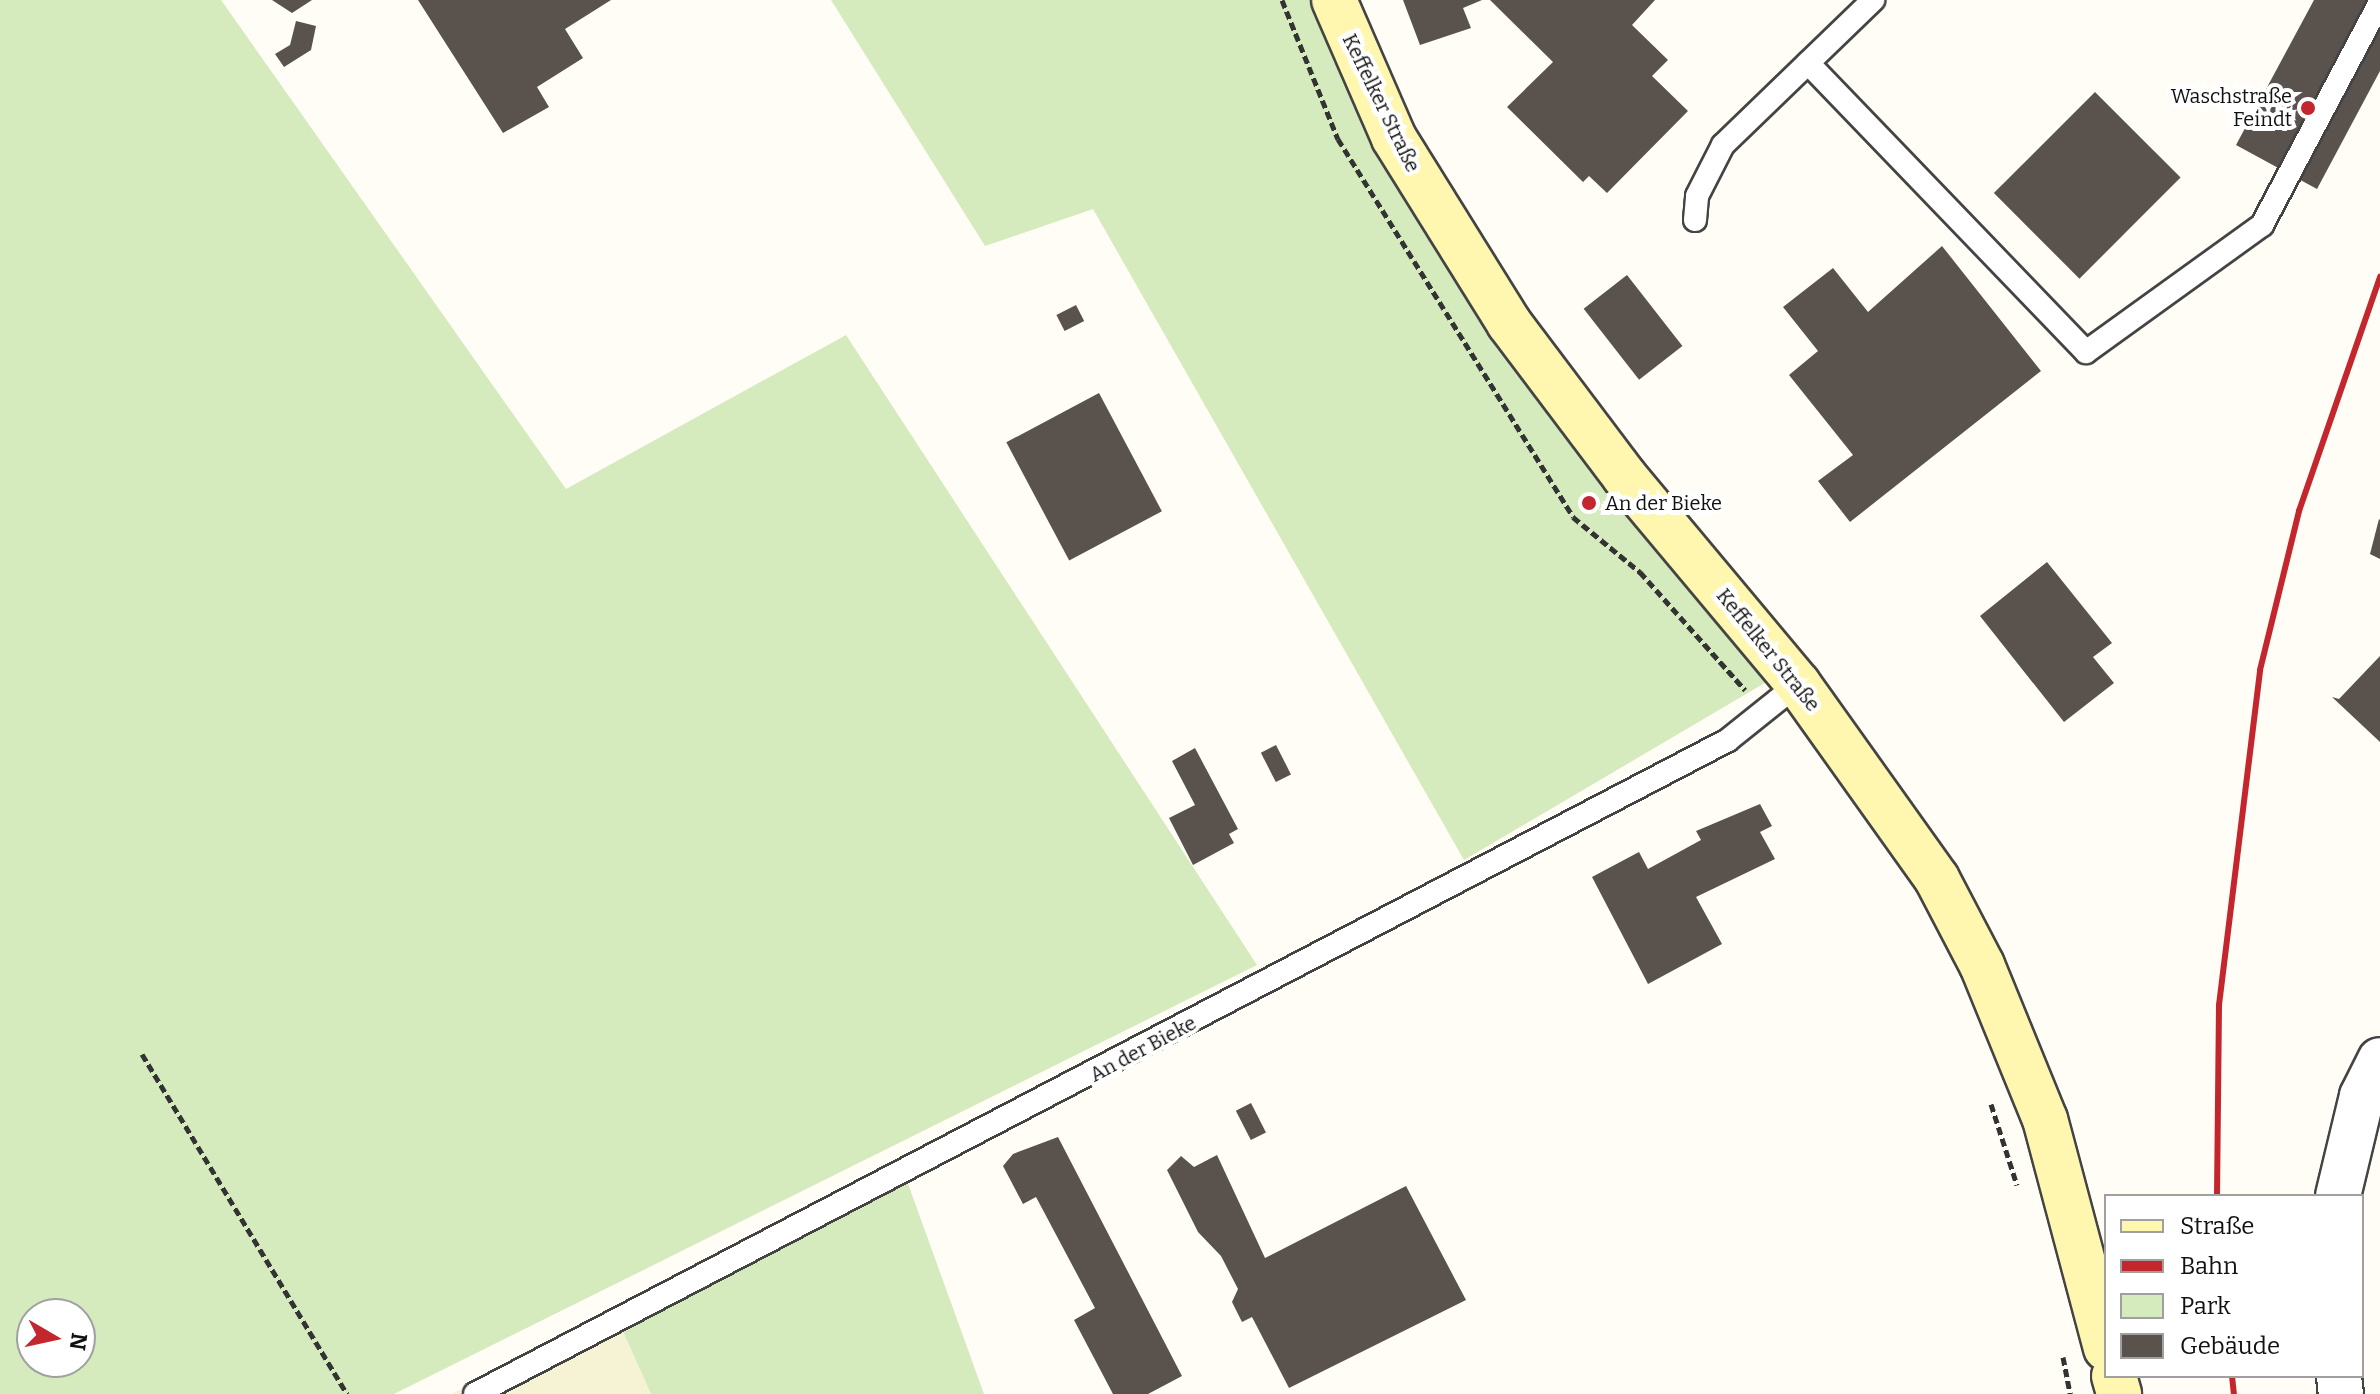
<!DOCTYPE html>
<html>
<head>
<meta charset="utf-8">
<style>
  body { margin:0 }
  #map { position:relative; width:2380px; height:1394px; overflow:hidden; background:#fffdf5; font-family:Bitter,serif }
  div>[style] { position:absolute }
  .farmland>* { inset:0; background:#f6f3d4 }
  .green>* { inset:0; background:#d5ebbd }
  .building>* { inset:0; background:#5a524d; transform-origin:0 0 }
  .path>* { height:5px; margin-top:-2.5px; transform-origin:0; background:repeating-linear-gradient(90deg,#333 0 8px,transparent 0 12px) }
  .roads { filter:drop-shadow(2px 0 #444) drop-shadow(-2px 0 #444) drop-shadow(0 2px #444) drop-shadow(0 -2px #444) }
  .lane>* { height:22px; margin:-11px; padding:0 11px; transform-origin:11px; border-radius:11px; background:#fff }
  .street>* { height:44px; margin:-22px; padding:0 22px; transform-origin:22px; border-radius:22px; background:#fff }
  .secondary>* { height:44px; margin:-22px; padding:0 22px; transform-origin:22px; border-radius:22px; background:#fff6b0 }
  .rail>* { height:6px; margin:-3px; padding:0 3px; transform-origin:3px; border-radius:3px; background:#c4262e }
  .dots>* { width:22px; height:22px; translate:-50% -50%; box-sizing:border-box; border:4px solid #fff; border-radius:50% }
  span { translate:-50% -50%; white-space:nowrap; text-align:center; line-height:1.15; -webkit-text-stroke:8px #fff; paint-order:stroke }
  .poi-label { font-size:20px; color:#111 }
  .right { translate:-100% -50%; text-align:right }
  .left { translate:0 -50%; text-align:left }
  .street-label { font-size:20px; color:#111 }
  .legend { position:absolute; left:2104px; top:1194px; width:260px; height:184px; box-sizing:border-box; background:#fff; border:2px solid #a0a0a0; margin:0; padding:10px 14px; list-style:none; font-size:24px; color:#111 }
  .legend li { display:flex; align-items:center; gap:16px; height:40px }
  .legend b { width:40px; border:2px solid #a0a0a0 }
  .north { position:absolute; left:16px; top:1298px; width:80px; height:80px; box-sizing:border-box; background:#fff; border:2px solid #a0a0a0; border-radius:50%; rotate:99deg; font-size:22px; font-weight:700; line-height:32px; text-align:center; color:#111 }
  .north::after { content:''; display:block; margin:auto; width:28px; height:36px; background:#c4262e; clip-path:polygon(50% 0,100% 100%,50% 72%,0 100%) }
</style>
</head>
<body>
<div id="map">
  <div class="farmland">
    <i style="clip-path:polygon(616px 1316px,651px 1394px,451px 1394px)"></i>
  </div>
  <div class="green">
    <i style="clip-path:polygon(evenodd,0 0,221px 0,566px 489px,846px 335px,1257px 965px,394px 1394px,0 1394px,0 0,32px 1314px,80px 1314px,80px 1362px,32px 1362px,32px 1314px)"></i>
    <i style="clip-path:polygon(831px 0,1323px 0,1409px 173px,1775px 677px,1464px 860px,1093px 209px,985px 246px)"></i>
    <i style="clip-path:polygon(907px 1181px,984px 1394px,651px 1394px,616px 1316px)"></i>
  </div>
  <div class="building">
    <i style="clip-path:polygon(272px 0,312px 0,292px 13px)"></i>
    <i style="clip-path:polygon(418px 0,611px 0,565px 29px,583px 58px,537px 87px,549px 107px,503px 133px)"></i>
    <i style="clip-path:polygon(1403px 0,1482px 0,1463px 8px,1471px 28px,1420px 45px)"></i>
    <i style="clip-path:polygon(1490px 0,1655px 0,1632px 25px,1668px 60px,1652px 76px,1688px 111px,1607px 193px,1589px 176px,1583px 182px,1507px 107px,1553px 62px)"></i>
    <i style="clip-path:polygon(2314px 0,2380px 0,2380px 71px,2317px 189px,2236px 145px)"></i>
    <i style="clip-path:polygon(296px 21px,316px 26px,311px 50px,284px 67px,275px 54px,290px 45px)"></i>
    <i style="left:2095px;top:92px;width:121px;height:143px;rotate:45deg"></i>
    <i style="clip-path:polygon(1942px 246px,2041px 371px,1850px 522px,1818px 481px,1853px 455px,1789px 375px,1818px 351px,1783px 307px,1833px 268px,1868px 312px)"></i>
    <i style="left:1627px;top:275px;width:90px;height:55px;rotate:52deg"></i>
    <i style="left:1076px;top:305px;width:18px;height:22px;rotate:63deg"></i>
    <i style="left:1099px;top:393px;width:134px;height:105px;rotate:62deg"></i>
    <i style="clip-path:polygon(2379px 519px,2380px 520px,2380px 559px,2370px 554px)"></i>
    <i style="clip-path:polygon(2047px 562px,2112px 643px,2093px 657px,2114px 683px,2064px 722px,1980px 616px)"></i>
    <i style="clip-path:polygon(2380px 656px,2380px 742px,2332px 697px,2339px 699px)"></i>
    <i style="left:1276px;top:745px;width:33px;height:17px;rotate:63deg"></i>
    <i style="clip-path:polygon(1195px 748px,1238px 829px,1229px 834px,1234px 843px,1193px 865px,1169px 818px,1195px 805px,1172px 761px)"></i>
    <i style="clip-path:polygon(1760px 804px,1772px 826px,1760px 832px,1775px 859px,1696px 897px,1722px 944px,1648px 984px,1592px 877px,1639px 852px,1648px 869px,1701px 840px,1696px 831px)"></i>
    <i style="left:1251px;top:1103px;width:33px;height:17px;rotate:63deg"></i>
    <i style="clip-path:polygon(1058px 1137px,1182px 1376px,1148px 1394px,1113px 1394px,1074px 1320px,1095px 1308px,1036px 1197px,1023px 1204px,1003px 1166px,1013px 1154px)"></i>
    <i style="clip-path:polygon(1217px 1155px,1265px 1258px,1406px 1186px,1466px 1300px,1289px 1388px,1252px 1317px,1242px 1322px,1232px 1302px,1238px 1289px,1221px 1256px,1198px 1232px,1167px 1170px,1181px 1156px,1194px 1167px)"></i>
  </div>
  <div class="path">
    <i style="left:1282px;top:0;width:150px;rotate:68.1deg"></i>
    <i style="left:1338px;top:139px;width:445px;rotate:58.1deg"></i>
    <i style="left:1573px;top:517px;width:87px;rotate:39.4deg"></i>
    <i style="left:1640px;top:572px;width:158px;rotate:48.3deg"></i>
    <i style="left:142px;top:1054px;width:397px;rotate:58.9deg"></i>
    <i style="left:1991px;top:1104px;width:85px;rotate:72.2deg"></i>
    <i style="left:2063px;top:1357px;width:38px;rotate:79deg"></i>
  </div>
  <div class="roads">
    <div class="lane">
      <i style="left:1808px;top:63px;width:401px;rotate:46.1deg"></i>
      <i style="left:2086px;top:352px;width:217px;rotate:-35.8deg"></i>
      <i style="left:2262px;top:225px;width:252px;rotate:-62.1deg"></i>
      <i style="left:1695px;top:220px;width:24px;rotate:-85deg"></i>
      <i style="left:1697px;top:196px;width:57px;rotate:-63deg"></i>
      <i style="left:1723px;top:145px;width:209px;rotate:-44deg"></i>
      <i style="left:475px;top:1394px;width:1413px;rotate:-27.56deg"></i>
      <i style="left:1728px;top:740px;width:90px;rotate:-38.7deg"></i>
    </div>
    <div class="street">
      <i style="left:2338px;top:1196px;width:103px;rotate:-76.5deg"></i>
      <i style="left:2362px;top:1096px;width:40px;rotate:-63.4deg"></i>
      <i style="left:2339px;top:1376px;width:18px;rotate:84deg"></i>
    </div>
    <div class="secondary">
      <i style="left:1334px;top:0;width:150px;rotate:66.5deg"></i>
      <i style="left:1394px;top:138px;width:218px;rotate:58.1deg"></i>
      <i style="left:1509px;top:323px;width:193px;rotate:53deg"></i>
      <i style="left:1625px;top:477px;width:270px;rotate:50.1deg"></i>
      <i style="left:1798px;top:684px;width:239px;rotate:54.5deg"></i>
      <i style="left:1937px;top:879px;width:97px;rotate:62.4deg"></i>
      <i style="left:1982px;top:965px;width:166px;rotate:67.8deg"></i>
      <i style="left:2045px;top:1119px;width:237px;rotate:75.1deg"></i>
      <i style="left:2114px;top:1376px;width:19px;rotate:74deg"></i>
    </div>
  </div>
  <div class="rail">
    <i style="left:2217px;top:1196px;width:191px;rotate:-89.4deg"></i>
    <i style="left:2219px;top:1005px;width:337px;rotate:-83deg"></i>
    <i style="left:2260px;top:670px;width:164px;rotate:-76.2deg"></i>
    <i style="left:2299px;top:511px;width:248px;rotate:-70.9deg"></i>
    <i style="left:2232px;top:1376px;width:18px;rotate:84deg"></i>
  </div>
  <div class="dots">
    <i style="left:2308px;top:108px;background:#c4262e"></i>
    <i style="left:1589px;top:503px;background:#c4262e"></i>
  </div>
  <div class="poi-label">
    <span class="right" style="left:2292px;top:108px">Waschstraße<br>Feindt</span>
    <span class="left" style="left:1605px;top:503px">An der Bieke</span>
  </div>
  <div class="street-label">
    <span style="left:1381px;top:103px;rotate:64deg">Keffelker Straße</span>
    <span style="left:1768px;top:650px;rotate:51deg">Keffelker Straße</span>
    <span style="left:1143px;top:1049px;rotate:-28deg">An der Bieke</span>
  </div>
  <ul class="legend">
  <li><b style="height:10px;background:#fff6b0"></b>Straße</li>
  <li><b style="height:10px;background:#c4262e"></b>Bahn</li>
  <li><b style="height:22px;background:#d5ebbd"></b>Park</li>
  <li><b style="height:22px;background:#5a524d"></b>Gebäude</li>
  </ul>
  <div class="north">N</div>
</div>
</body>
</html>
